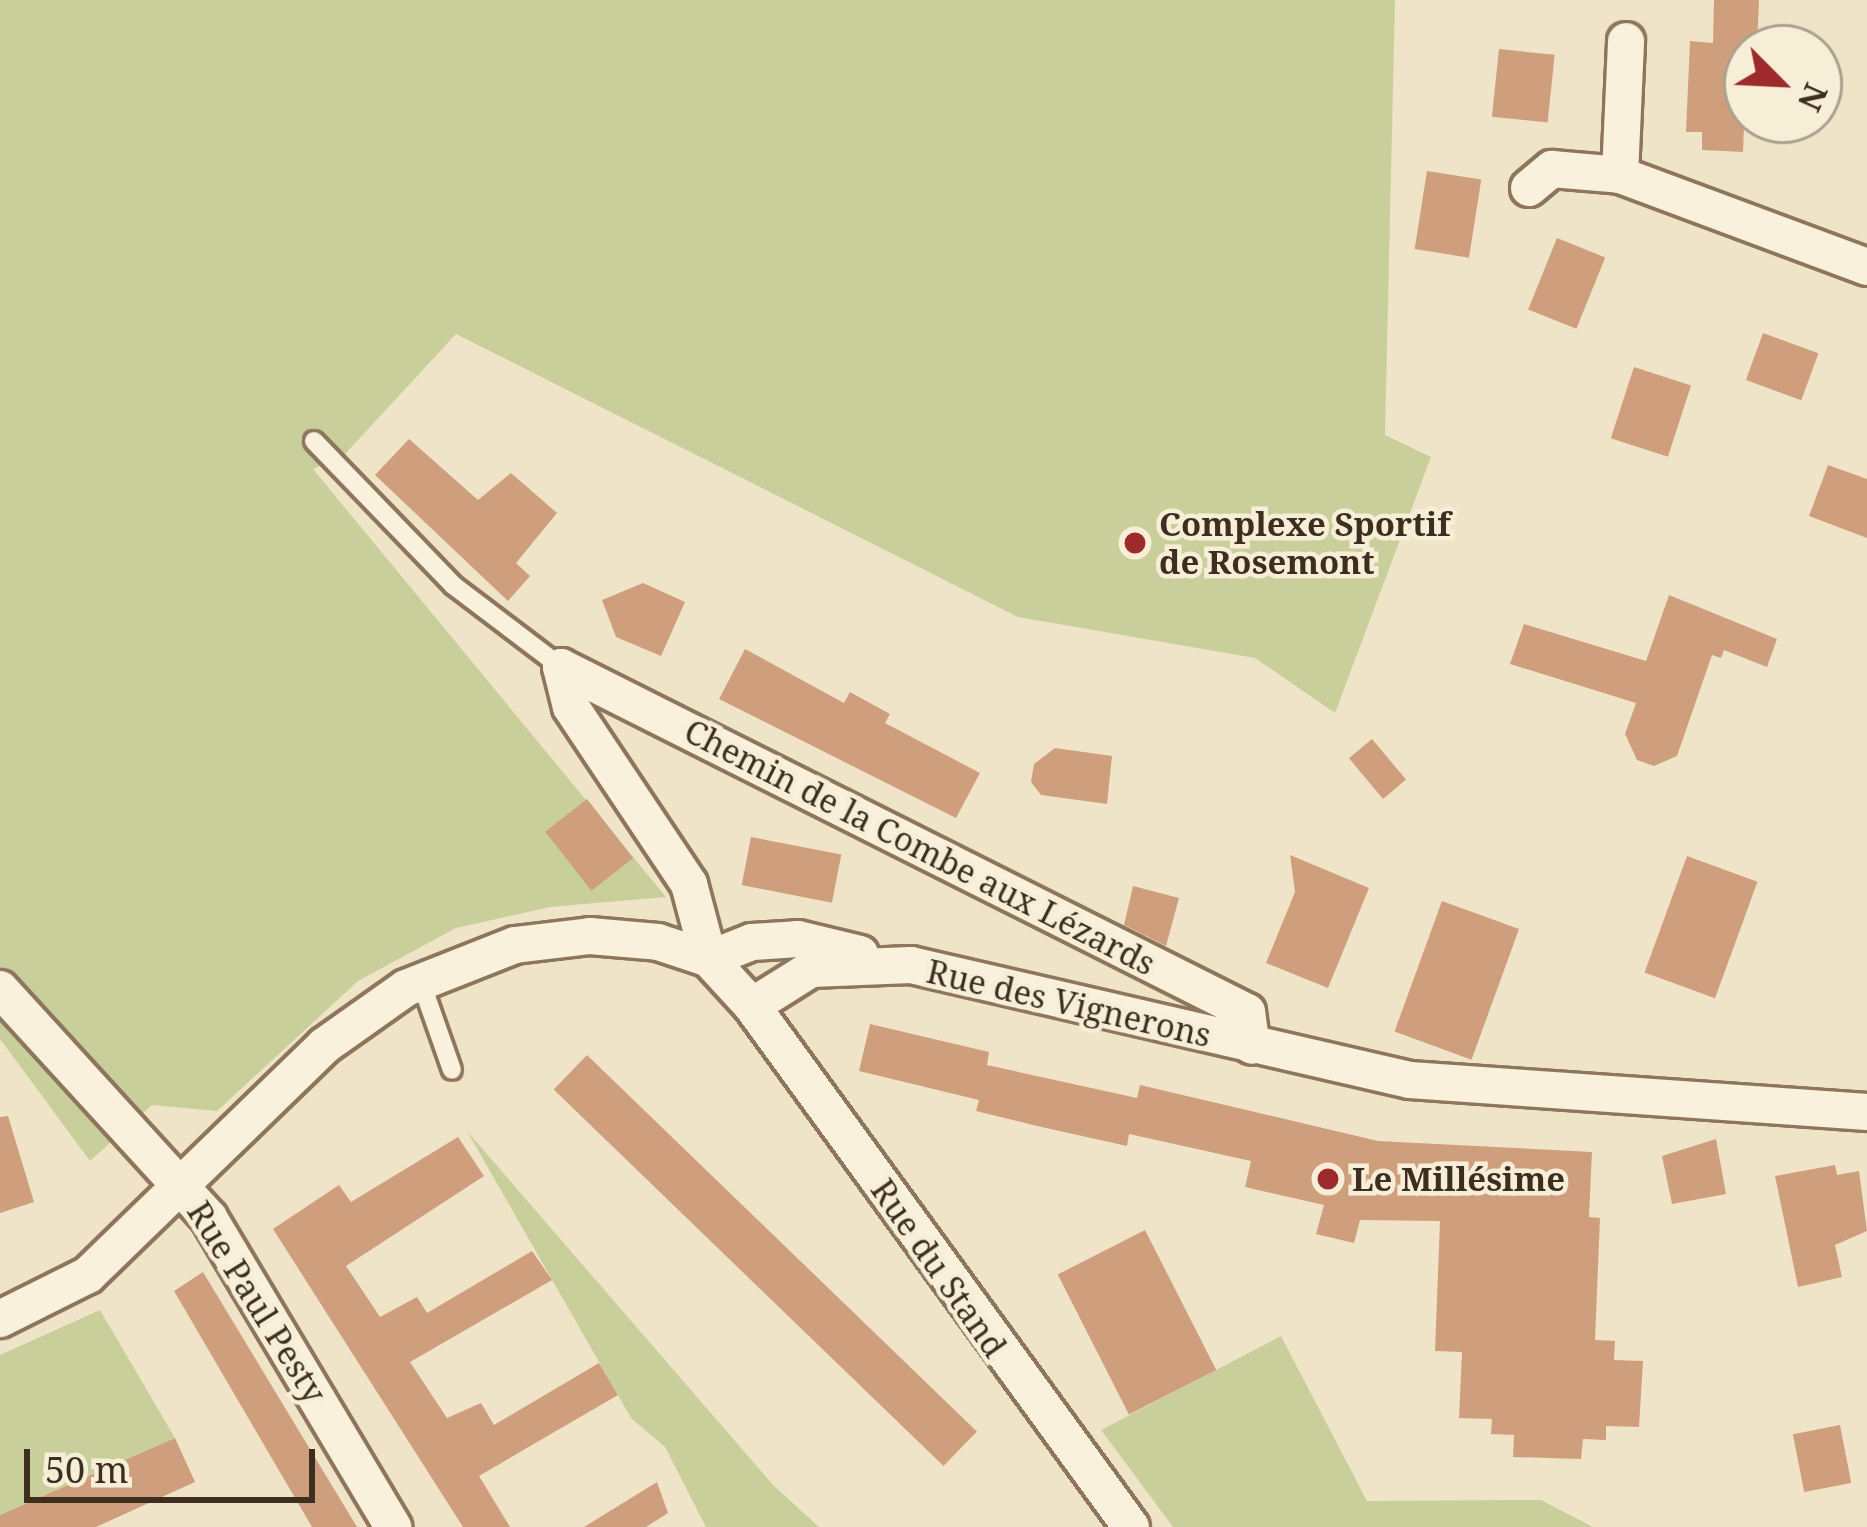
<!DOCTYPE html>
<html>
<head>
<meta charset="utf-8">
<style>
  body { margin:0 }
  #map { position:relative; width:1867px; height:1527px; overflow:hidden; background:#f0e4c8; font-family:"Noto Serif",serif }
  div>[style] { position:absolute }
  .green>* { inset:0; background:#c9cf9b }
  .building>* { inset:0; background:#cf9f7d; transform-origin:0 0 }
  .roads { filter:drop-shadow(3px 0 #8d765c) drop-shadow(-3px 0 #8d765c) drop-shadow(0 3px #8d765c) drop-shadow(0 -3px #8d765c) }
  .service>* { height:18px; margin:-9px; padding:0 9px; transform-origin:9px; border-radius:9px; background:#faf1dc }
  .minor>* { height:36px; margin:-18px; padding:0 18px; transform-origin:18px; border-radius:18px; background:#faf1dc }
  .dots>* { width:33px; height:33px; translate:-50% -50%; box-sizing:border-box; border:6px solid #f7eed8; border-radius:50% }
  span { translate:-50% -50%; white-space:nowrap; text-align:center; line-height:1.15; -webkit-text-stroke:9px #f7eed8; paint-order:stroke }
  .poi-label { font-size:33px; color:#3d2e20; font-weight:700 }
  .left { translate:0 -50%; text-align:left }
  .street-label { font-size:33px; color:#3d2e20 }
  .north { position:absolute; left:1723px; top:24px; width:120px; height:120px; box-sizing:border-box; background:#f7eed8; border:3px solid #ada18e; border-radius:50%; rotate:114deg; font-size:33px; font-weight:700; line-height:48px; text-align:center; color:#3d2e20 }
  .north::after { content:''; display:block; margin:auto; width:42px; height:54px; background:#9e2a2b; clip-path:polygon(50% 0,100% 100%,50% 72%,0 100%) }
  .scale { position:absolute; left:24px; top:1449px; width:291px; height:54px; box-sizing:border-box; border:6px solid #3d2e20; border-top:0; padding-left:15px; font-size:36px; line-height:42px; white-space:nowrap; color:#3d2e20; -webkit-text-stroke:9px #f7eed8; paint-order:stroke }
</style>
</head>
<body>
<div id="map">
  <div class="green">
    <i style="clip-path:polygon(0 0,1395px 0,1385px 435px,1431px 457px,1335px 713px,1255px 658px,1018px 617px,456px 334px,346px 453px,313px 469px,666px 897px,550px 907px,456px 928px,358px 981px,217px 1111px,152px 1105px,90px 1161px,0 1039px)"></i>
    <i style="clip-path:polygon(467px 1131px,773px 1485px,819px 1527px,706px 1527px,665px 1447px,631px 1418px)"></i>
    <i style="clip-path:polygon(100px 1310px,175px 1438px,0 1515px,0 1355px)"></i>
    <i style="clip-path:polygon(1281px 1336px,1367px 1501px,1541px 1500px,1593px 1527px,1173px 1527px,1101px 1430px)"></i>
  </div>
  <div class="building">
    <i style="clip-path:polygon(1714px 0,1759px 0,1757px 48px,1747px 48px,1743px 152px,1702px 150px,1702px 132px,1686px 132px,1690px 41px,1713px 43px)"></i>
    <i style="left:1499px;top:49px;width:56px;height:68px;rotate:6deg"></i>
    <i style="left:1427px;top:171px;width:55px;height:79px;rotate:9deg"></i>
    <i style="left:1557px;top:238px;width:52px;height:77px;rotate:22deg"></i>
    <i style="left:1763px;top:333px;width:59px;height:50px;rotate:20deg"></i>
    <i style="left:1634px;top:367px;width:60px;height:75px;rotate:18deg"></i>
    <i style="clip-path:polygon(409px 439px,478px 500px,511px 473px,557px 513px,516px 563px,530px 576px,508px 601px,375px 475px)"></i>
    <i style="clip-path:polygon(1828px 465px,1867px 479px,1867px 538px,1809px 516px)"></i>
    <i style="clip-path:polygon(643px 583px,685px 602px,661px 656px,616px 637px,602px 600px)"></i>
    <i style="clip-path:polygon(1669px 595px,1777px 639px,1767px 667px,1724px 650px,1721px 658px,1712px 655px,1677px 756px,1654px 766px,1637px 760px,1625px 734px,1636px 703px,1510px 664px,1524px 624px,1646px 661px)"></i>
    <i style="clip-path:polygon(745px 649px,844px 703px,850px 692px,890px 714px,885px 723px,980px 773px,956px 818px,719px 699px)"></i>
    <i style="left:1372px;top:739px;width:53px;height:30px;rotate:50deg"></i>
    <i style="clip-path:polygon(1055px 748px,1112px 756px,1107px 804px,1041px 795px,1031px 782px,1034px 764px)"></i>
    <i style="left:587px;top:799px;width:75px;height:53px;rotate:52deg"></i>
    <i style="left:751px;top:837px;width:92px;height:49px;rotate:11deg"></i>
    <i style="clip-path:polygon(1290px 855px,1369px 888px,1328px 988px,1266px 963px,1295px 892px)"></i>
    <i style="left:1687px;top:856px;width:75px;height:124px;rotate:20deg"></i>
    <i style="clip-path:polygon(1133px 886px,1179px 898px,1166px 946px,1124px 925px)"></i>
    <i style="left:1442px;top:901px;width:82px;height:139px;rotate:20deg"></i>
    <i style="clip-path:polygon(870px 1024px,989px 1052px,987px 1065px,1137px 1098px,1140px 1085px,1378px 1141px,1592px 1152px,1589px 1217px,1600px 1218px,1595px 1340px,1615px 1341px,1614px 1360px,1643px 1361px,1639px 1427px,1606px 1426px,1606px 1440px,1583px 1439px,1581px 1459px,1513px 1457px,1514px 1435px,1491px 1434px,1492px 1419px,1459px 1418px,1462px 1352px,1435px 1351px,1440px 1221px,1360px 1220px,1354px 1243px,1316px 1234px,1324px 1205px,1245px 1187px,1251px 1161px,1129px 1134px,1127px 1146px,1037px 1126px,976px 1111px,979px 1100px,859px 1071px)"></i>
    <i style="left:587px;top:1055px;width:542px;height:48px;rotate:44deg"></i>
    <i style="clip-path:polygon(8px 1116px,34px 1202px,0 1213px,0 1117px)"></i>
    <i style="clip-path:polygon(458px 1137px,484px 1176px,346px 1266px,380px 1317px,417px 1297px,427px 1313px,532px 1251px,552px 1280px,410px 1362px,447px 1418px,481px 1403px,494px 1425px,599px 1363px,618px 1395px,479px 1476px,510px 1527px,463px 1527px,273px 1229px,339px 1185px,351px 1202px)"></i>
    <i style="clip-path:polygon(1716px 1139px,1726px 1194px,1672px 1204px,1662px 1156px)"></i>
    <i style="clip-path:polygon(1835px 1165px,1837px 1175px,1859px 1171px,1867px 1231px,1835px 1245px,1842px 1277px,1798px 1287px,1775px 1176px)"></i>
    <i style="left:1145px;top:1230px;width:157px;height:98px;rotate:63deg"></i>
    <i style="clip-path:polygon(203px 1272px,357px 1527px,312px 1527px,174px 1291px)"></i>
    <i style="left:1840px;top:1425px;width:59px;height:48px;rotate:79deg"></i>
    <i style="clip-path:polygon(175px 1438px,195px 1482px,96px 1527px,0 1527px,0 1515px)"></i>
    <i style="clip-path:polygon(657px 1482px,668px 1513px,646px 1527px,584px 1527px)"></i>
  </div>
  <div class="roads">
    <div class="service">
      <i style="left:314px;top:441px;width:200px;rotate:46deg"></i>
      <i style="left:453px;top:585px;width:136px;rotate:37.2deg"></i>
      <i style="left:421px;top:982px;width:93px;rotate:70.6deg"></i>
    </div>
    <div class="minor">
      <i style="left:1620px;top:175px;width:134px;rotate:-87.4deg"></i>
      <i style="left:1529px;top:188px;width:30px;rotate:-40deg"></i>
      <i style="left:1552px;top:169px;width:68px;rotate:5deg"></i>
      <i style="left:1620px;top:175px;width:264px;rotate:20.4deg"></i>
      <i style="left:561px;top:667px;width:768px;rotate:26.7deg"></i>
      <i style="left:1247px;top:1012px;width:34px;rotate:82deg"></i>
      <i style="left:561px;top:667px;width:41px;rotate:76deg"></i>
      <i style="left:571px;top:707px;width:213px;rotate:56.3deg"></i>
      <i style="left:689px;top:884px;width:78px;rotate:75.1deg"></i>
      <i style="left:709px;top:959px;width:46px;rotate:-21.6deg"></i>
      <i style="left:752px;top:942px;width:46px;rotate:-3.7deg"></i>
      <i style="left:798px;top:939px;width:64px;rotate:13.6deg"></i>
      <i style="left:0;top:989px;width:310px;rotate:47.6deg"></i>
      <i style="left:209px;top:1218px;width:360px;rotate:59.2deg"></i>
      <i style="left:752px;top:1006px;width:70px;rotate:-32.1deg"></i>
      <i style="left:811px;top:969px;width:100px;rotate:-2.3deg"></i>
      <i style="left:911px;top:965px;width:512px;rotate:12.98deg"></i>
      <i style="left:1410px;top:1080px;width:458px;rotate:4deg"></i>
      <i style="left:0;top:1319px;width:98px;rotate:-26.6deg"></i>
      <i style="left:88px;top:1275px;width:329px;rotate:-44.1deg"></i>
      <i style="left:324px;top:1046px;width:100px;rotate:-35.3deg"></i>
      <i style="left:406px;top:988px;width:117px;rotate:-21.5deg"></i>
      <i style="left:515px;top:945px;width:76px;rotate:-6.8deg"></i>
      <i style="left:590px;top:936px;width:68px;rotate:5deg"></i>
      <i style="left:658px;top:942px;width:54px;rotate:18.4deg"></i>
      <i style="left:709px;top:959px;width:64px;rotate:47.5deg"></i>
      <i style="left:752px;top:1006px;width:644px;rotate:53.97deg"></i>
    </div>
  </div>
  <div class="dots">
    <i style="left:1135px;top:543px;background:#9e2a2b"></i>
    <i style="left:1328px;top:1179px;background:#9e2a2b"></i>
  </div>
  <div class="poi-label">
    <span class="left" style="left:1159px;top:543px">Complexe Sportif<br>de Rosemont</span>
    <span class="left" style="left:1352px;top:1179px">Le Millésime</span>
  </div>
  <div class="street-label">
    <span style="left:920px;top:847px;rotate:27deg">Chemin de la Combe aux Lézards</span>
    <span style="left:1069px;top:1003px;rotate:13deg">Rue des Vignerons</span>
    <span style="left:939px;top:1268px;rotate:55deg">Rue du Stand</span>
    <span style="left:257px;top:1302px;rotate:58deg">Rue Paul Pesty</span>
  </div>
  <div class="north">N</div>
  <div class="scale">50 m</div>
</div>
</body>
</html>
